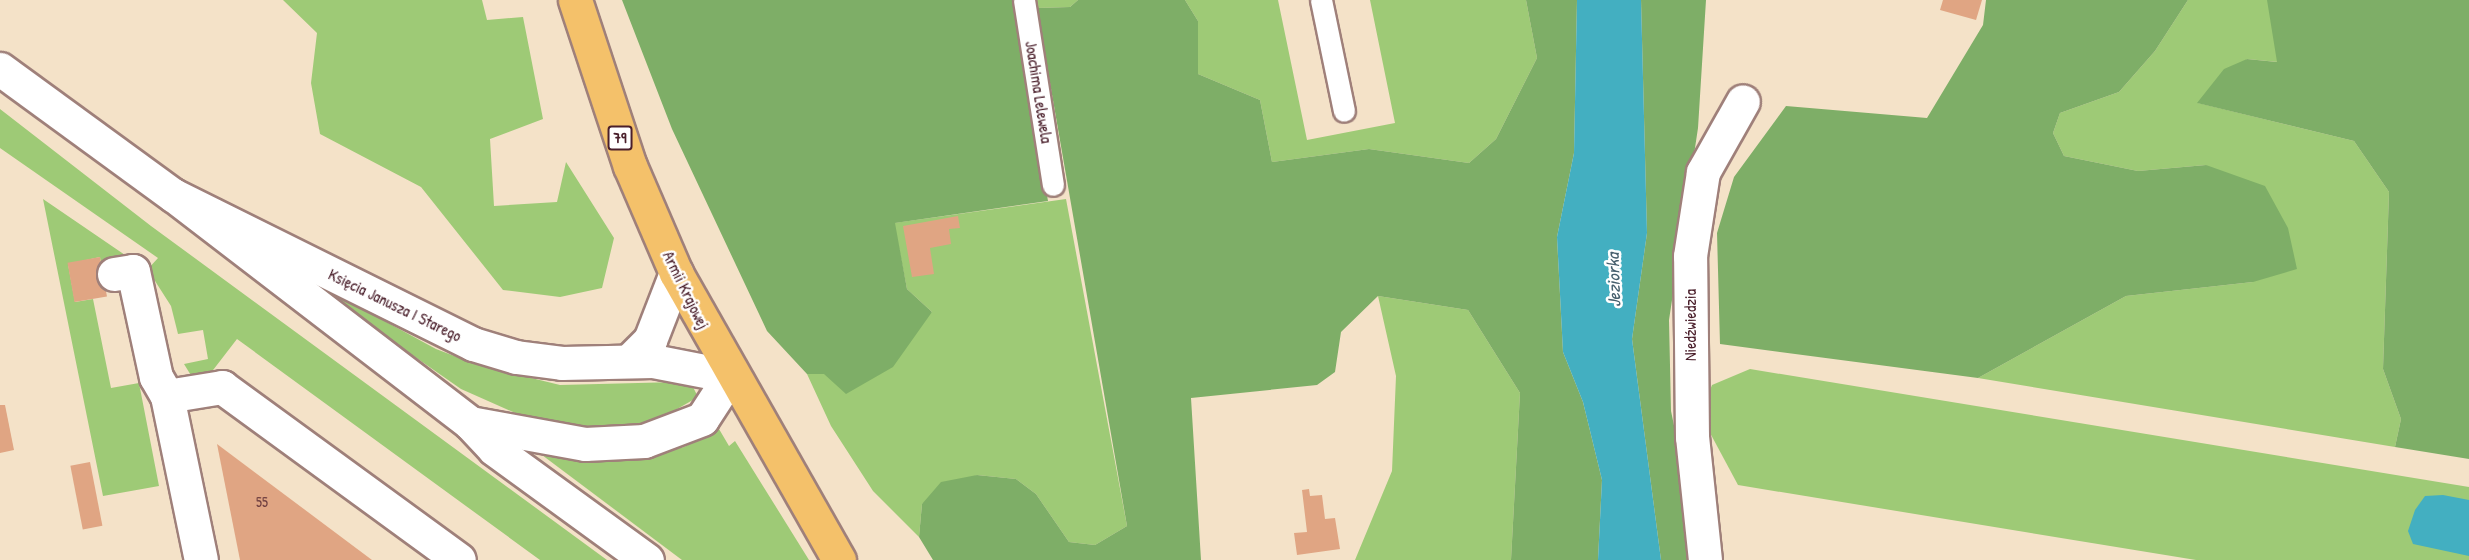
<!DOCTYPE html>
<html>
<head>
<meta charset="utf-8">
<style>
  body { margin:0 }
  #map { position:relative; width:2469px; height:560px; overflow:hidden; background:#f4e2c8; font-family:"Patrick Hand",sans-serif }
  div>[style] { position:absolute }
  .green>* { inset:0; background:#9eca76 }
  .forest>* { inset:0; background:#7eae67 }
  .water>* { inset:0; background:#43afc1 }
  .building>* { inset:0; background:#e0a583; transform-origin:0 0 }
  .roads { filter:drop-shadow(2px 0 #9f807a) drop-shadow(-2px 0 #9f807a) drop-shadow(0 2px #9f807a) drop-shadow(0 -2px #9f807a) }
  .service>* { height:21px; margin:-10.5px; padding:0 10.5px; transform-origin:10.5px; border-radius:10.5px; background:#fff }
  .minor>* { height:33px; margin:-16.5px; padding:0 16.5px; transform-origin:16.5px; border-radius:16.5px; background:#fff }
  .tertiary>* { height:33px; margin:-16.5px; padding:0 16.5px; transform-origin:16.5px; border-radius:16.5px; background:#fff }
  .primary>* { height:33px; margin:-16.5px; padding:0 16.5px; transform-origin:16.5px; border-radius:16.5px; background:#f4c16a }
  span { translate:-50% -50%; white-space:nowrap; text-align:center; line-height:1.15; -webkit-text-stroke:5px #fff; paint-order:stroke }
  .number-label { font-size:14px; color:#704041 }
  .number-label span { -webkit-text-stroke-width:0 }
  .shield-label span { padding:2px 4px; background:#fff; border:2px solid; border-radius:4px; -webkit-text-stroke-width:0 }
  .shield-label { font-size:15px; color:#4a1f2b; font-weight:700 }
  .street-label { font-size:16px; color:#4a1f2b }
  .water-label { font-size:18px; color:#47606e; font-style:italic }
</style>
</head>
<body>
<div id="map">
  <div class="green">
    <i style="clip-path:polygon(283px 0,482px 0,487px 20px,523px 17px,543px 119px,490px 139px,494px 206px,557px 202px,566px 162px,614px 238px,602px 288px,560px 297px,503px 290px,421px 187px,320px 134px,311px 83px,317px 33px)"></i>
    <i style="clip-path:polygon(1036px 0,1078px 0,1070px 7px,1037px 8px)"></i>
    <i style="clip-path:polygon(1185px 0,1278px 0,1307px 140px,1395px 123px,1370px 0,1526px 0,1537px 58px,1496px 139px,1469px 163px,1369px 149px,1272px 162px,1260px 100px,1198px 74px,1198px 21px)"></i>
    <i style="clip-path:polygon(2188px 0,2268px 0,2278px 62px,2247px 59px,2198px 103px,2354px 141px,2389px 192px,2383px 369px,2401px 419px,2395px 447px,1978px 378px,2126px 296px,2253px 282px,2206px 165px,2138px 171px,2064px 156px,2053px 133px,2060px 113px,2119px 92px,2155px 51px)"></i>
    <i style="clip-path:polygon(0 109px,151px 226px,607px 560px,540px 560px,237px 339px,210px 374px,192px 377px,184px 364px,208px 359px,203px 330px,178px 334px,171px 306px,148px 270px,101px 265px,100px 257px,68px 264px,75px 302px,93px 299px,111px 388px,139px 383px,159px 486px,103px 496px,43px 199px,147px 270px,158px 258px,0 148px)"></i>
    <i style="clip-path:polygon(1066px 199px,1127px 526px,1095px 545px,1069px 542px,1036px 494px,1016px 479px,977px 475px,922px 504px,919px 537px,873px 491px,831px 426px,807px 374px,824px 374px,932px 312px,907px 289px,894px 223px)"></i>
    <i style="clip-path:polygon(289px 269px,436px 349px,478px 365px,560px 385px,677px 382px,692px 385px,698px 397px,658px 420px,633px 425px,586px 428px,522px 416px,461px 389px)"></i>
    <i style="clip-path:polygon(1378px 296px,1468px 310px,1520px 393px,1511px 560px,1355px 560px,1392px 471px,1396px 376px)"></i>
    <i style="clip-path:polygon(1750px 369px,2469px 487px,2469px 560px,2196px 560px,1738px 485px,1709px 431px,1704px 405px,1712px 385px)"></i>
    <i style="clip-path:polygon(719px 429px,729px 446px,735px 441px,809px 560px,682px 560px,542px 455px,643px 457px,684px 447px)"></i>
  </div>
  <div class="forest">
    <i style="clip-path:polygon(622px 0,1013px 0,1048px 201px,895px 223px,907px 289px,932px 312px,893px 367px,846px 394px,824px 374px,807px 374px,767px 331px,672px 129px)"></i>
    <i style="clip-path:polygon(1078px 0,1185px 0,1198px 21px,1198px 74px,1260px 100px,1272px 162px,1369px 149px,1469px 163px,1496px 139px,1537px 58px,1526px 0,1577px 0,1574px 153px,1557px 237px,1563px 352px,1583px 402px,1602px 480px,1598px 560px,1511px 560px,1520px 393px,1468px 310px,1378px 296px,1341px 332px,1335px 372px,1317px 385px,1191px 398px,1201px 560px,933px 560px,919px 537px,922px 504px,941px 482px,977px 475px,1016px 479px,1036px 494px,1069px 542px,1095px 545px,1127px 526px,1037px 8px,1070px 7px)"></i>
    <i style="clip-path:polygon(1641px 0,1706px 0,1698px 128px,1669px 320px,1671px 411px,1688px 493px,1691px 560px,1661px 560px,1632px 339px,1647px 233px)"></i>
    <i style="clip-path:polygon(1986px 0,2188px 0,2155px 51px,2119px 92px,2060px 113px,2053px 133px,2064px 156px,2138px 171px,2206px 165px,2265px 186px,2288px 228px,2297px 269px,2253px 282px,2126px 296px,1978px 378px,1720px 344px,1717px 233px,1734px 177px,1786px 106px,1927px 118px,1983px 25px)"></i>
    <i style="clip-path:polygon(2267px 0,2469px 0,2469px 459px,2395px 447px,2401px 419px,2383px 369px,2389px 192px,2354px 141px,2197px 103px,2224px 69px,2247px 59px,2277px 62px)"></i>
  </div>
  <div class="water">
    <i style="clip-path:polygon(1577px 0,1641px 0,1647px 233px,1632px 339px,1661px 560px,1598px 560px,1602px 480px,1583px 402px,1563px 352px,1557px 237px,1574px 153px)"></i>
    <i style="clip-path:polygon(2443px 495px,2469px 500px,2469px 556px,2413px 544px,2408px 531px,2415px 510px,2425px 496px)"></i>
  </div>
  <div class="building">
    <i style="clip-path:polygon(1943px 0,1982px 0,1976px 20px,1940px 10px)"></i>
    <i style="clip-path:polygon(958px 216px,960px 228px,949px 229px,951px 244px,930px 248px,934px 274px,912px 277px,903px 226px)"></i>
    <i style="left:100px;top:257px;width:40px;height:33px;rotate:80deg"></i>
    <i style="clip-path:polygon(0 405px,5px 405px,14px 450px,0 453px)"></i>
    <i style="clip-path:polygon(217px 444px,372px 560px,240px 560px)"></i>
    <i style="left:90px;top:462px;width:65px;height:20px;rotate:79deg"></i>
    <i style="clip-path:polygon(1309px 489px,1310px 496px,1322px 495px,1325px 519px,1335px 518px,1340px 549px,1297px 555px,1294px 533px,1307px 532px,1302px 490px)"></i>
  </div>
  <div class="roads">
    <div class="service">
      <i style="left:1024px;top:0;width:187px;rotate:81.1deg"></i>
      <i style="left:1321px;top:0;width:113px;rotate:78.3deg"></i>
    </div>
    <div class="minor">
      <i style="left:114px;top:274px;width:19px;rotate:-9deg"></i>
      <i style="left:133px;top:271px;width:108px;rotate:77.8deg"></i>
      <i style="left:156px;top:377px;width:22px;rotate:60deg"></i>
      <i style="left:167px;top:396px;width:167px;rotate:78.3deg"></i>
      <i style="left:167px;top:396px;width:56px;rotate:-9.3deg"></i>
      <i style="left:222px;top:387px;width:293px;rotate:36.1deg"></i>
      <i style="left:1705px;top:560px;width:124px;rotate:-96deg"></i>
      <i style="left:1692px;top:437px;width:181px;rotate:-90.6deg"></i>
      <i style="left:1690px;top:256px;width:85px;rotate:-81.2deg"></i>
      <i style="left:1703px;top:172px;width:81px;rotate:-60.6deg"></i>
    </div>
    <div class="tertiary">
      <i style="left:0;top:69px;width:214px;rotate:36.1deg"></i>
      <i style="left:173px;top:195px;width:374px;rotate:37.5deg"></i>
      <i style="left:470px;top:423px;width:35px;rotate:47deg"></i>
      <i style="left:494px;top:449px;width:189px;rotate:36deg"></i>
      <i style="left:173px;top:195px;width:335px;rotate:26.4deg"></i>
      <i style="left:473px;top:344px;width:45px;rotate:16.8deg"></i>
      <i style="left:516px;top:357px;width:46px;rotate:7.4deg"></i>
      <i style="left:562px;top:363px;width:91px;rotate:-1.3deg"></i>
      <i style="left:653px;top:361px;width:78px;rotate:11deg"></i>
      <i style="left:730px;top:376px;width:51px;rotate:123.1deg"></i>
      <i style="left:702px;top:419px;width:62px;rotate:159.2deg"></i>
      <i style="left:644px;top:441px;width:59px;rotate:177.1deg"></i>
      <i style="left:585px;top:444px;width:117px;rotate:-169.7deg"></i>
      <i style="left:631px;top:359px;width:27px;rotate:-45deg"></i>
      <i style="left:650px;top:340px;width:72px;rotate:-68.8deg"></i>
    </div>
    <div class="primary">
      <i style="left:575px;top:0;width:175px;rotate:71.7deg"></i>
      <i style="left:630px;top:166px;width:116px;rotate:66.7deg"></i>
      <i style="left:676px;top:273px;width:330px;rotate:60.4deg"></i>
    </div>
  </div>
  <div class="number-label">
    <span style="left:262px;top:502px">55</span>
  </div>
  <div class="shield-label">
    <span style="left:620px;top:138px">79</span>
  </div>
  <div class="street-label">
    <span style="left:1039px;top:92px;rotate:81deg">Joachima Lelewela</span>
    <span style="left:686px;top:290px;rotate:64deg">Armii Krajowej</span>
    <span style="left:395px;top:305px;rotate:26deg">Księcia Janusza I Starego</span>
    <span style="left:1690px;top:325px;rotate:-90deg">Niedźwiedzia</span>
  </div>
  <div class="water-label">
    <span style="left:1614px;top:280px;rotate:-92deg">Jeziorka</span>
  </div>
</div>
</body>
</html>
